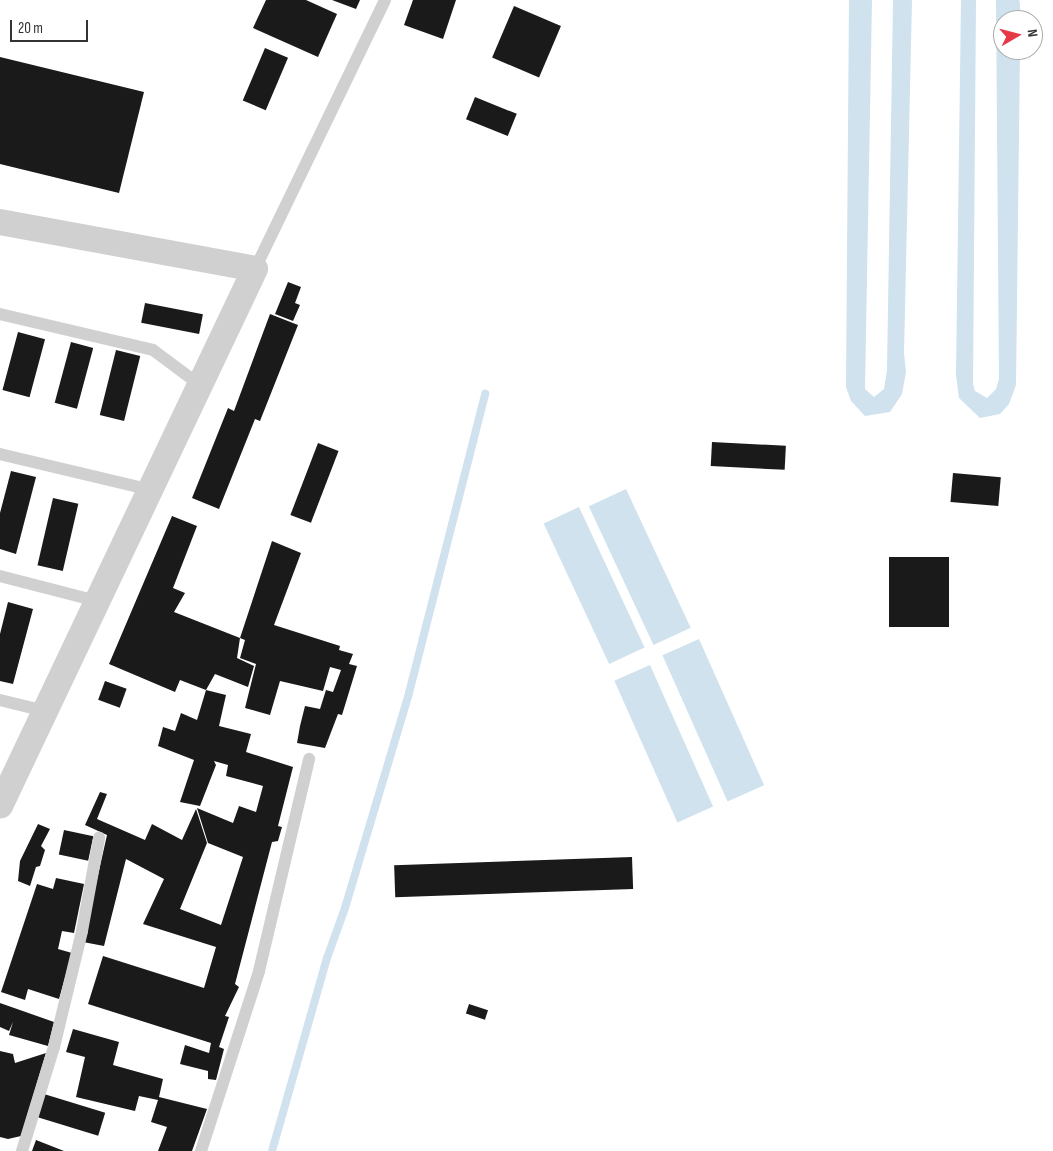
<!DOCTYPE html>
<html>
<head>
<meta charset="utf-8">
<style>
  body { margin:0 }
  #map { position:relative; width:1053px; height:1151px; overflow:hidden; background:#fff; font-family:"Sofia Sans Condensed",sans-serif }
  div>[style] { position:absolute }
  .water>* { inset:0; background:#cfe2ee; transform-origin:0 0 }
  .stream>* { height:8px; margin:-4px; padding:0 4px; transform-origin:4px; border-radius:4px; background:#cfe2ee }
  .building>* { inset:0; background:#1a1a1a; transform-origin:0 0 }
  .lane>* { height:12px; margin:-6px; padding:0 6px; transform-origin:6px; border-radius:6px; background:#d0d0d0 }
  .street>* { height:26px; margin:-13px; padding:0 13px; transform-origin:13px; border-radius:13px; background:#d0d0d0 }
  span { translate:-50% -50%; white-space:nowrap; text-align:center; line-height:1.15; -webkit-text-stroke:5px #fff; paint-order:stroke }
  .north { position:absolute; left:993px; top:10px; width:50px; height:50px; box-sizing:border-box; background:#fff; border:1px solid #adadad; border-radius:50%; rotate:82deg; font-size:14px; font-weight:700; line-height:20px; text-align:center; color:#333 }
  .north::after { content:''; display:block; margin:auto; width:18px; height:22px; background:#e63946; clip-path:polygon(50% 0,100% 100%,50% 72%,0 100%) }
  .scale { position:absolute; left:10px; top:20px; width:78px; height:22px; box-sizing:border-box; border:2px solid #333; border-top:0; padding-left:6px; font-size:15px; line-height:18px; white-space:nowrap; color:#333; -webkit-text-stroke:4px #fff; paint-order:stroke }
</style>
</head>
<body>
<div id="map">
  <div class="water">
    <i style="clip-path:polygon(849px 0,872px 0,865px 389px,874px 397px,884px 389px,887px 370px,893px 0,912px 0,904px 353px,906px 372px,902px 394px,890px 412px,865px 416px,851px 401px,846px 387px)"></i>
    <i style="clip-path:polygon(961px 0,976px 0,973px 384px,975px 391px,987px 398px,996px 389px,999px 379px,996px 0,1019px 0,1020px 3px,1020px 20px,1003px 20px,1003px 50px,1020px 50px,1016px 385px,1009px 404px,1000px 414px,980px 418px,959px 398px,956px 375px)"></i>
    <i style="left:626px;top:489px;width:153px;height:41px;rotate:65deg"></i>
    <i style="left:579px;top:507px;width:155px;height:39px;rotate:65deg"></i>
    <i style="left:699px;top:639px;width:160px;height:40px;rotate:66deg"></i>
    <i style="left:650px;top:665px;width:155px;height:39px;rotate:66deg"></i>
  </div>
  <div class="stream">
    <i style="left:272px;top:1151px;width:201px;rotate:-74.1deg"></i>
    <i style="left:327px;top:958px;width:53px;rotate:-70.2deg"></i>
    <i style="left:345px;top:908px;width:224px;rotate:-73.4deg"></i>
    <i style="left:409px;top:693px;width:309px;rotate:-75.7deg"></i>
  </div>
  <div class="building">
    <i style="clip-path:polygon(266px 0,306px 0,337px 14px,318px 57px,253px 28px)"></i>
    <i style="clip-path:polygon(332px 0,360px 0,356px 9px)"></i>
    <i style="clip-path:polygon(413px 0,456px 0,443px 39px,404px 25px)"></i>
    <i style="left:514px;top:6px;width:51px;height:56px;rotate:23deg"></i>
    <i style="left:265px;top:48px;width:25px;height:57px;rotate:23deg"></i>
    <i style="clip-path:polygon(0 57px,144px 92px,119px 193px,0 164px)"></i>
    <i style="left:475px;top:97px;width:45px;height:24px;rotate:22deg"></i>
    <i style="clip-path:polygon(288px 282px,301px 287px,295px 303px,300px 305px,293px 321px,275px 314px)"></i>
    <i style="left:145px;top:303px;width:59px;height:20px;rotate:11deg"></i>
    <i style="clip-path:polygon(270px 314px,298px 325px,260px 421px,255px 419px,219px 509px,192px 498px,228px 408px,234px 411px)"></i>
    <i style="left:18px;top:332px;width:28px;height:60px;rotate:15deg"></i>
    <i style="left:71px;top:342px;width:23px;height:63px;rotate:15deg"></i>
    <i style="left:116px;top:350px;width:25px;height:67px;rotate:14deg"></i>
    <i style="left:712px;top:442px;width:74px;height:24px;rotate:3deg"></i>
    <i style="left:318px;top:443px;width:22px;height:77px;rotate:21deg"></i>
    <i style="clip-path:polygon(11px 471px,36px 477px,16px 554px,0 549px,0 513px)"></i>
    <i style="left:953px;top:473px;width:48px;height:29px;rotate:5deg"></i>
    <i style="left:53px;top:498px;width:26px;height:69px;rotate:13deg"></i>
    <i style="clip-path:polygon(172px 516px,197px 526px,173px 588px,185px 593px,174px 612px,240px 638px,237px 658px,254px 666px,248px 687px,215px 674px,206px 690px,180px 680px,175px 692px,109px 664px)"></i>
    <i style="clip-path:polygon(272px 541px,301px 553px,274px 625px,340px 646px,339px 650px,353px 654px,349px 664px,357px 666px,342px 715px,338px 714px,325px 748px,297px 743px,300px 726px,305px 706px,320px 709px,326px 690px,333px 692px,341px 670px,330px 667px,323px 691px,280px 681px,270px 715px,245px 708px,256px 664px,240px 658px,245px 640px,240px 638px)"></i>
    <i style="left:889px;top:557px;width:60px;height:70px"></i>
    <i style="clip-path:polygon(8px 602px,33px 609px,13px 684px,0 681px,0 634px)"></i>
    <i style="left:105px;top:681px;width:23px;height:20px;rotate:20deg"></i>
    <i style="clip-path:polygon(206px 690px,226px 695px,219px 726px,251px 734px,246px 752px,293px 767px,278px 826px,282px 827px,278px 841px,272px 842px,235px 984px,239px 987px,225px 1016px,229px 1017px,219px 1047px,224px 1049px,216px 1080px,208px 1079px,208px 1071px,180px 1064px,185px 1045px,209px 1053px,211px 1043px,88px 1004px,103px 956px,204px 988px,216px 947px,143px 924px,164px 879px,126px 859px,104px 946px,83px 942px,107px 835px,85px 825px,100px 792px,107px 794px,97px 819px,145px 840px,152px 824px,182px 840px,196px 809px,207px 843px,180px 909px,221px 925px,243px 857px,208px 843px,197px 808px,233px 823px,239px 806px,256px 812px,263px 786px,226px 776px,228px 765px,214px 761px,216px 765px,200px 806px,180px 802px,194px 760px,158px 746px,163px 727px,175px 731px,181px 713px,197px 720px)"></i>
    <i style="clip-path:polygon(38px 824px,50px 829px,41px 846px,45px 850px,40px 866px,36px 867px,30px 886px,18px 881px,20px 861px)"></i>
    <i style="left:64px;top:830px;width:30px;height:25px;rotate:12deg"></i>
    <i style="left:632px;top:857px;width:32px;height:238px;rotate:88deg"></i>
    <i style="clip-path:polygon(56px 878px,84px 884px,74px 933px,62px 931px,58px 949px,72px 953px,59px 999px,28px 989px,25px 1000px,1px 992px,37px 884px,53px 889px)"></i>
    <i style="clip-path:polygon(0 1003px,54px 1022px,48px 1046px,9px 1035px,13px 1022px,9px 1031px,0 1027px)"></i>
    <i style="left:469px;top:1004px;width:20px;height:10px;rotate:18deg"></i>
    <i style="clip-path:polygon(73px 1029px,119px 1042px,113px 1065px,163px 1079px,159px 1097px,207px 1109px,192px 1151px,158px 1151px,167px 1127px,151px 1122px,158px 1100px,139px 1096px,135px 1111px,76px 1097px,85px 1057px,66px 1052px)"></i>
    <i style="clip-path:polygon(0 1051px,13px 1054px,15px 1063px,46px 1053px,21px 1136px,8px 1139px,0 1137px)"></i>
    <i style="left:44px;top:1094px;width:64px;height:24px;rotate:17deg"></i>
    <i style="clip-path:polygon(36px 1140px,64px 1151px,32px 1151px)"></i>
  </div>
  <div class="lane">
    <i style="left:255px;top:269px;width:299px;rotate:-64.2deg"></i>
    <i style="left:0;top:314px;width:157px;rotate:13.2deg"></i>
    <i style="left:153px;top:350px;width:59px;rotate:36.7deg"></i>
    <i style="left:0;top:454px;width:155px;rotate:13.4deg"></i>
    <i style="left:0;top:576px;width:100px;rotate:14.5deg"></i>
    <i style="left:0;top:700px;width:46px;rotate:13.7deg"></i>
    <i style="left:22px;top:1151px;width:109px;rotate:-72.9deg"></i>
    <i style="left:54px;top:1047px;width:119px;rotate:-76.4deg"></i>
    <i style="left:82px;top:931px;width:95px;rotate:-79.6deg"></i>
    <i style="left:201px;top:1151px;width:189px;rotate:-72.1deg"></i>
    <i style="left:259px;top:971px;width:218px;rotate:-76.7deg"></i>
  </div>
  <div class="street">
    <i style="left:0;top:222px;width:259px;rotate:10.4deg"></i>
    <i style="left:255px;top:269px;width:594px;rotate:115.4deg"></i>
  </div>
  <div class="north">N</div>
  <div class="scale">20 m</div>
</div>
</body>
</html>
